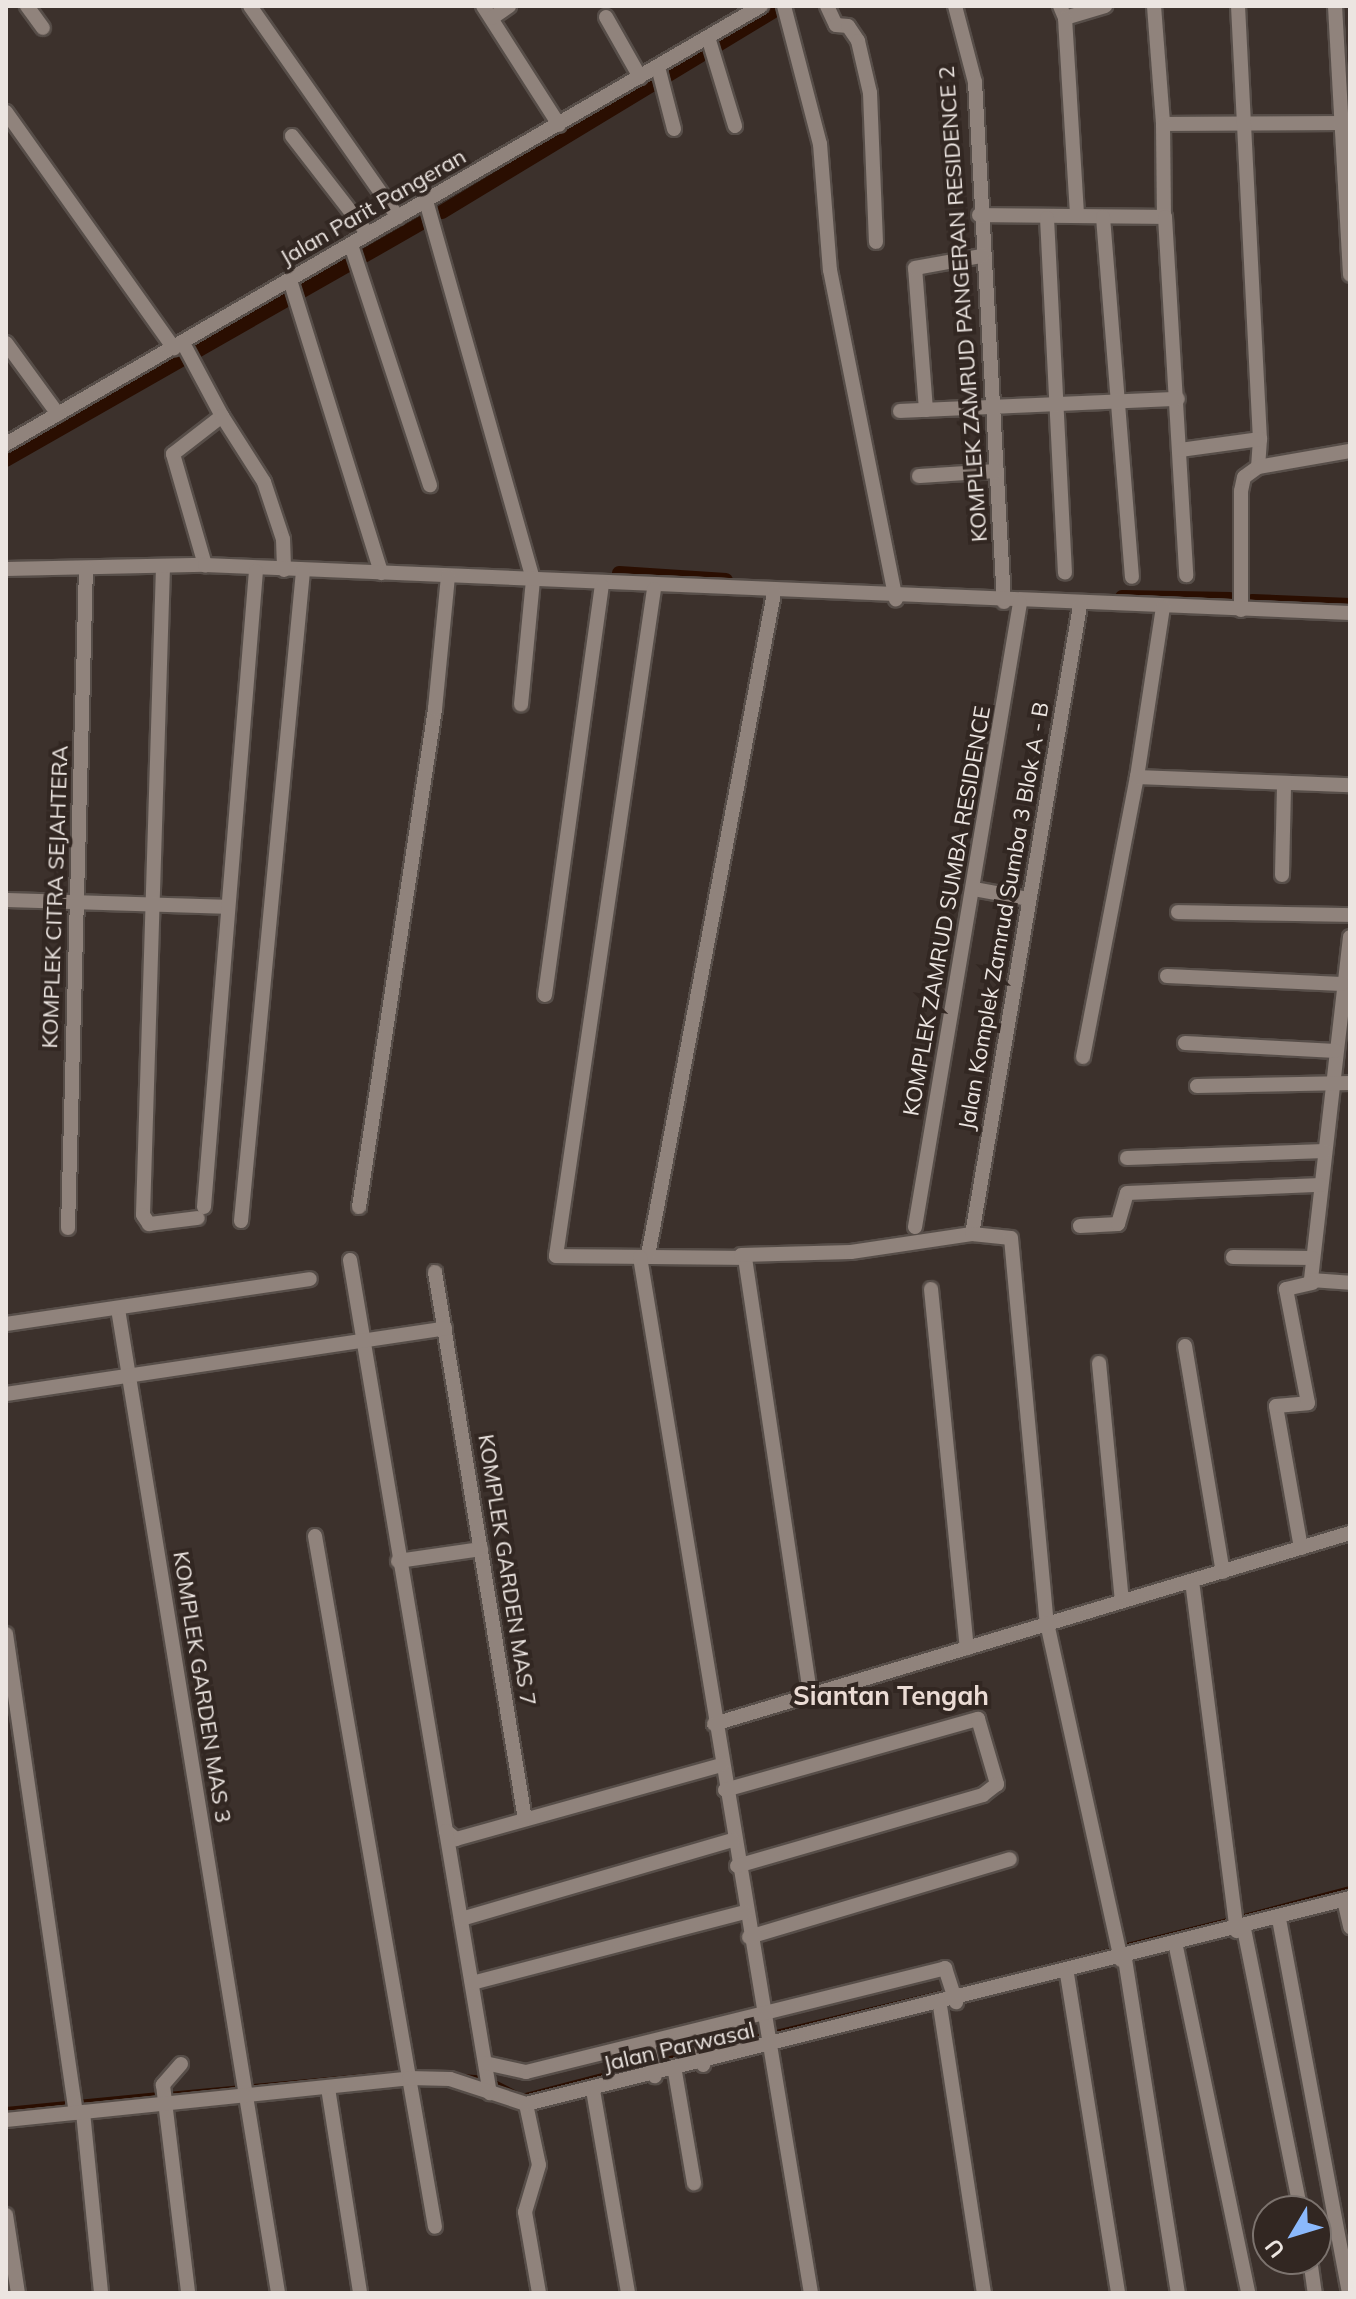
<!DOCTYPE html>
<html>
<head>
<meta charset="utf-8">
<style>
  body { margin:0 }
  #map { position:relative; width:1356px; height:2299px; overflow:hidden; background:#3c312c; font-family:Mulish,sans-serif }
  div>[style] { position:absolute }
  .stream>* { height:4px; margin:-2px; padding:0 2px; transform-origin:2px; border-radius:2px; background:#2a0e01 }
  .canal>* { height:14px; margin:-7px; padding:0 7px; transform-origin:7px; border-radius:7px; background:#2a0e01 }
  .roads { filter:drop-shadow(2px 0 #574e49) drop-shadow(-2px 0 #574e49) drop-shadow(0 2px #574e49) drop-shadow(0 -2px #574e49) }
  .minor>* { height:14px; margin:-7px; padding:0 7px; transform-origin:7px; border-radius:7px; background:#90837c }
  span { translate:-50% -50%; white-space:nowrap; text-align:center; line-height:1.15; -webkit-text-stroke:8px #322722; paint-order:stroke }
  .street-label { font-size:22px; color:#ece5e1 }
  .quarter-label { font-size:26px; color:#ebdcd5; font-weight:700 }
  .frame { position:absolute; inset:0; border:8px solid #ece5e1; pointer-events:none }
  .north { position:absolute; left:1252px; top:2195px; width:80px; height:80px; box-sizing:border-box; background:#322722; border:2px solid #7c736e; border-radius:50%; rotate:232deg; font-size:22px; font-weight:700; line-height:32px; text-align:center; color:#ece5e1 }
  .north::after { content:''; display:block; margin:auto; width:28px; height:36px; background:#8bb9fc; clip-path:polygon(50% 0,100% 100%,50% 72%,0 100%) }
</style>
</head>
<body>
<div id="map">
  <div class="stream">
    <i style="left:1240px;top:1917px;width:114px;rotate:-14.8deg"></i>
    <i style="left:1123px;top:1946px;width:111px;rotate:-14deg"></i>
    <i style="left:957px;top:1989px;width:163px;rotate:-14.2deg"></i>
    <i style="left:704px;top:2049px;width:247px;rotate:-13.4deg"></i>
    <i style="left:657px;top:2061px;width:39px;rotate:-13deg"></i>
    <i style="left:411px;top:2071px;width:74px;rotate:5.4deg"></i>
    <i style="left:493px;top:2081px;width:33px;rotate:27deg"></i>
    <i style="left:522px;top:2096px;width:131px;rotate:-14.6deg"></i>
    <i style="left:168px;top:2094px;width:227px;rotate:-5.3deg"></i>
    <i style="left:6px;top:2109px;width:154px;rotate:-5.6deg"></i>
  </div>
  <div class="canal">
    <i style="left:442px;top:212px;width:392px;rotate:-31.2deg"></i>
    <i style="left:364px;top:256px;width:70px;rotate:-29.8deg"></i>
    <i style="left:6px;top:460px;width:398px;rotate:-29.7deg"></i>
    <i style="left:619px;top:573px;width:107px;rotate:3.7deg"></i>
    <i style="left:1122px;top:597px;width:108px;rotate:1.1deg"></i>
    <i style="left:1252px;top:601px;width:98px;rotate:2.3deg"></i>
  </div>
  <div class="roads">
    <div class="minor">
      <i style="left:27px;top:6px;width:27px;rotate:54deg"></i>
      <i style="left:250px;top:6px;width:258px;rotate:55deg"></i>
      <i style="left:483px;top:6px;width:141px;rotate:57.4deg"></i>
      <i style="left:784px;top:6px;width:143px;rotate:75.4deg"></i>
      <i style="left:820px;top:144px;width:126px;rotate:85.5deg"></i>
      <i style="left:830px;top:270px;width:336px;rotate:78.7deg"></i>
      <i style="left:827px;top:6px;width:21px;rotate:65deg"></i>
      <i style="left:836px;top:25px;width:12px;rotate:5deg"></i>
      <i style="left:848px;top:26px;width:18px;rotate:56deg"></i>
      <i style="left:858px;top:41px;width:53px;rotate:77deg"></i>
      <i style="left:870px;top:93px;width:149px;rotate:87.7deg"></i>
      <i style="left:955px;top:6px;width:79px;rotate:75.3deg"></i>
      <i style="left:975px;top:82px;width:521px;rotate:86.81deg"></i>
      <i style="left:1060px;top:6px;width:13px;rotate:67deg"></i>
      <i style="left:1065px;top:18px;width:42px;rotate:-16.7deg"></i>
      <i style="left:1154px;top:6px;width:118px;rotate:85.6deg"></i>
      <i style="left:1163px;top:124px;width:175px;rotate:-0.3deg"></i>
      <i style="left:1238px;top:6px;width:434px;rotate:87.1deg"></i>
      <i style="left:1260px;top:439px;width:28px;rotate:94deg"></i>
      <i style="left:1258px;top:467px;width:17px;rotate:144deg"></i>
      <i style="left:1244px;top:477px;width:14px;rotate:102deg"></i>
      <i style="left:1241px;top:491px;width:119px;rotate:90deg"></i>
      <i style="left:1335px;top:6px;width:269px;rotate:86.8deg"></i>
      <i style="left:606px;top:17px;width:69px;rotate:60.5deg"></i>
      <i style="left:492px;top:18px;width:21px;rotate:-35deg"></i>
      <i style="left:1065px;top:18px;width:198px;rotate:86.5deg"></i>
      <i style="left:708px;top:37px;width:93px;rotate:73.1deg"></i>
      <i style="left:658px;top:67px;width:64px;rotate:75.5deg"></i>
      <i style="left:6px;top:112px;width:290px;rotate:54.6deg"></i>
      <i style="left:1163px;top:124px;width:91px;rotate:89.4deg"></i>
      <i style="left:292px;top:136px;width:124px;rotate:52.2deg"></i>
      <i style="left:426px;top:201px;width:394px;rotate:74.2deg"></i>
      <i style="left:533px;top:580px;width:125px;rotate:95.5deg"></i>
      <i style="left:979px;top:215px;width:186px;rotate:0.6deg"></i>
      <i style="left:1165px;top:217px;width:359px;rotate:86.6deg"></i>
      <i style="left:1103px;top:217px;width:361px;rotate:85.4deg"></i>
      <i style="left:1047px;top:218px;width:355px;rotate:87.1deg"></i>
      <i style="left:351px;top:245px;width:253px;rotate:71.8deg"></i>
      <i style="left:290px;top:280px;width:307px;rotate:72.7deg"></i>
      <i style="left:6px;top:343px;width:88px;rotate:53.8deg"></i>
      <i style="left:183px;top:343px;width:83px;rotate:61.9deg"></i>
      <i style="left:222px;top:416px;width:62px;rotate:142.2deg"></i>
      <i style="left:173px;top:454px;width:116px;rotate:73.9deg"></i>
      <i style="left:926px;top:410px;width:142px;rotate:-94.4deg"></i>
      <i style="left:915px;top:268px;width:68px;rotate:-10.2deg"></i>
      <i style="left:900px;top:411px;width:278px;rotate:-2.5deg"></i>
      <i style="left:222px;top:416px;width:78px;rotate:57.5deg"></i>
      <i style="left:264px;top:482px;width:60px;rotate:71.6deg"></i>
      <i style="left:283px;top:539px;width:31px;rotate:88deg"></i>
      <i style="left:6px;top:444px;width:873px;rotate:-30.12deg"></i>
      <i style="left:1180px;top:450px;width:81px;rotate:-7.8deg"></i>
      <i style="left:1258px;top:467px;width:93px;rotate:-9.9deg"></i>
      <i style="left:919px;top:476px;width:78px;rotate:-3.7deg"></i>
      <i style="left:163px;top:567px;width:648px;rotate:91.77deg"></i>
      <i style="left:143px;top:1215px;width:11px;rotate:56deg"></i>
      <i style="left:149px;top:1224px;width:49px;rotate:-7deg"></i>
      <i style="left:6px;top:569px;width:199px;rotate:-1.2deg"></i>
      <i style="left:205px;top:565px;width:1146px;rotate:2.4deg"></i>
      <i style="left:654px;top:589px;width:674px;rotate:98.36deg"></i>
      <i style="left:556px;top:1256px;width:189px;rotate:0.6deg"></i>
      <i style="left:745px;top:1258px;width:444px;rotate:81.5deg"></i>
      <i style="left:1137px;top:777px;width:172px;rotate:-81.3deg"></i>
      <i style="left:1282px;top:875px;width:91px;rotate:-88.7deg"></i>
      <i style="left:974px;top:889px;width:56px;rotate:10.3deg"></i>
      <i style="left:6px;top:900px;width:219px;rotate:1.8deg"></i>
      <i style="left:1178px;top:912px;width:172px;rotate:1deg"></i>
      <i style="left:1350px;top:937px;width:345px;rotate:96.5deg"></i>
      <i style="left:1311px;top:1280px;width:39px;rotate:4deg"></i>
      <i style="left:1167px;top:976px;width:175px;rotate:2.6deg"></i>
      <i style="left:545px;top:995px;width:413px;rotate:-82.1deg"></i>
      <i style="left:1185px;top:1043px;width:151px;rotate:3deg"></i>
      <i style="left:1083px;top:1057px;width:285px;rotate:-79.1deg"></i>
      <i style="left:1137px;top:777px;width:213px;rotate:2.2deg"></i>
      <i style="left:1197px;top:1086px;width:153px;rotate:-1.1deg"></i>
      <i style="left:1127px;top:1158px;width:198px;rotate:-2deg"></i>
      <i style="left:204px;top:1207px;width:638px;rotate:-85.33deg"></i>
      <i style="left:359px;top:1207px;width:504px;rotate:-81.32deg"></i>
      <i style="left:435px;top:709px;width:133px;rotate:-84.4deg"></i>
      <i style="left:241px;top:1221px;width:653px;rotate:-84.55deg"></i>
      <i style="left:1080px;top:1226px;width:38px;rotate:-3deg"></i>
      <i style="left:1118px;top:1224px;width:32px;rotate:-74deg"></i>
      <i style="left:1127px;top:1193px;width:194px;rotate:-2.4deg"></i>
      <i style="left:915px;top:1227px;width:633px;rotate:-80.45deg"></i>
      <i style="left:68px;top:1228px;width:660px;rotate:-88.44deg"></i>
      <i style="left:972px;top:1234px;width:637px;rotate:-80.24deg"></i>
      <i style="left:648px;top:1255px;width:674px;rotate:-79.22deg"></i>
      <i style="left:741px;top:1255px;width:110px;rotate:-1.6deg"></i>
      <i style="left:851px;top:1252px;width:122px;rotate:-8.5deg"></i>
      <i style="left:972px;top:1234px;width:39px;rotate:6deg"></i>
      <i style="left:1011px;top:1238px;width:387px;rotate:84.7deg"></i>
      <i style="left:1047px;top:1623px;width:345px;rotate:77.6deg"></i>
      <i style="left:640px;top:1257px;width:1050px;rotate:80.63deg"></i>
      <i style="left:1233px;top:1257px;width:79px;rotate:0.7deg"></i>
      <i style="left:350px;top:1260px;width:579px;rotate:80.46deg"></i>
      <i style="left:446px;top:1831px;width:13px;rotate:39deg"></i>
      <i style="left:456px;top:1839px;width:275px;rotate:-15.6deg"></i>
      <i style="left:435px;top:1272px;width:554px;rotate:80.66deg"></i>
      <i style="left:931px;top:1289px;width:361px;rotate:84.3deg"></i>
      <i style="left:118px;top:1309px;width:997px;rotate:80.76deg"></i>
      <i style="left:6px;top:1324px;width:307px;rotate:-8.4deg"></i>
      <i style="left:1185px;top:1346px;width:229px;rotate:80.5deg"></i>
      <i style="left:1099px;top:1363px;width:238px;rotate:84.5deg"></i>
      <i style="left:6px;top:1394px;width:444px;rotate:-8.5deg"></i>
      <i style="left:315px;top:1536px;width:701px;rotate:80.15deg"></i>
      <i style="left:1301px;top:1548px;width:144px;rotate:-100deg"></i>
      <i style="left:1276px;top:1406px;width:32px;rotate:-5deg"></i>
      <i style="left:1308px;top:1403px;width:116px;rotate:-100.9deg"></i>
      <i style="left:1286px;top:1289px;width:27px;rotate:-13deg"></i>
      <i style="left:398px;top:1561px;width:84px;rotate:-8.2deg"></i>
      <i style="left:1192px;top:1581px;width:353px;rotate:82.7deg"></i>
      <i style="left:6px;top:1634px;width:484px;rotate:81.7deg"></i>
      <i style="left:714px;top:1724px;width:664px;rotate:-16.72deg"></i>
      <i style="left:725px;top:1790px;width:263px;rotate:-15.7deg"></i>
      <i style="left:978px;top:1719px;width:68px;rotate:73.7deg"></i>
      <i style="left:997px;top:1784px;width:18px;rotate:142deg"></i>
      <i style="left:983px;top:1795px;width:256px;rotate:163.9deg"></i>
      <i style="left:446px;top:1831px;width:266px;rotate:80.5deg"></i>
      <i style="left:1344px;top:1900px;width:28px;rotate:77deg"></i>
      <i style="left:461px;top:1919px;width:283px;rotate:-16.2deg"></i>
      <i style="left:1279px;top:1919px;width:380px;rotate:79.4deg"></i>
      <i style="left:1244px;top:1929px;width:288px;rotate:78.6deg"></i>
      <i style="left:749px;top:1937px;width:272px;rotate:-16.6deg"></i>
      <i style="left:1176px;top:1947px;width:353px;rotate:78.2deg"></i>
      <i style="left:1125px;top:1959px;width:338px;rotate:81deg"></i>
      <i style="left:1067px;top:1974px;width:323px;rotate:80.9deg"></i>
      <i style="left:472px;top:1983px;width:282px;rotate:-14.6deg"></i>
      <i style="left:940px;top:2006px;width:290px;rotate:81.3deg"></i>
      <i style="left:695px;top:2032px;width:34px;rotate:76deg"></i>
      <i style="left:648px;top:2044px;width:33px;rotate:78deg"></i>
      <i style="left:485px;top:2063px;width:42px;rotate:12.4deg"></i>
      <i style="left:526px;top:2072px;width:432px;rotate:-13.9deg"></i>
      <i style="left:945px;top:1968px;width:36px;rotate:72deg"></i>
      <i style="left:181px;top:2064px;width:28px;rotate:131deg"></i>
      <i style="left:163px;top:2085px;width:209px;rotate:83.1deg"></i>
      <i style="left:675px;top:2072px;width:113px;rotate:80.3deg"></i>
      <i style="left:328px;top:2088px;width:207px;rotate:81.1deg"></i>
      <i style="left:593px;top:2090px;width:206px;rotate:80.2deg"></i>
      <i style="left:526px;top:2104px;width:62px;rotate:78deg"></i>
      <i style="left:539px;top:2165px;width:49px;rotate:106.6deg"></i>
      <i style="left:525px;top:2212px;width:82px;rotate:80.2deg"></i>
      <i style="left:83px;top:2112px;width:182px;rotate:84.3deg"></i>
      <i style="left:6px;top:2120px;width:405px;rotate:-5.9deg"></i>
      <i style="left:409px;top:2078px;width:41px;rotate:1.4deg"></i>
      <i style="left:450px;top:2079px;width:80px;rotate:18.2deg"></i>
      <i style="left:526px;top:2104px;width:849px;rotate:-14.04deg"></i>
      <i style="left:6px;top:2215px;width:79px;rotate:81.3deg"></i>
      <i style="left:1310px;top:2259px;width:34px;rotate:82deg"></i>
    </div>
  </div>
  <div class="street-label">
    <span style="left:373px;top:207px;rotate:-30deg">Jalan Parit Pangeran</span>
    <span style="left:963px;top:304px;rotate:-94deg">KOMPLEK ZAMRUD PANGERAN RESIDENCE 2</span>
    <span style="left:55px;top:897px;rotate:-88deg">KOMPLEK CITRA SEJAHTERA</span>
    <span style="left:947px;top:911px;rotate:-80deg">KOMPLEK ZAMRUD SUMBA RESIDENCE</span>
    <span style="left:1004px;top:916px;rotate:-80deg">Jalan Komplek Zamrud Sumba 3 Blok A - B</span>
    <span style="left:507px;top:1570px;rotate:81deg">KOMPLEK GARDEN MAS 7</span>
    <span style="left:202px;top:1687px;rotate:81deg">KOMPLEK GARDEN MAS 3</span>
    <span style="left:679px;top:2047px;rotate:-13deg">Jalan Parwasal</span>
  </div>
  <div class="quarter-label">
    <span style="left:891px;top:1696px">Siantan Tengah</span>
  </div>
  <div class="frame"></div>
  <div class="north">U</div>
</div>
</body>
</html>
